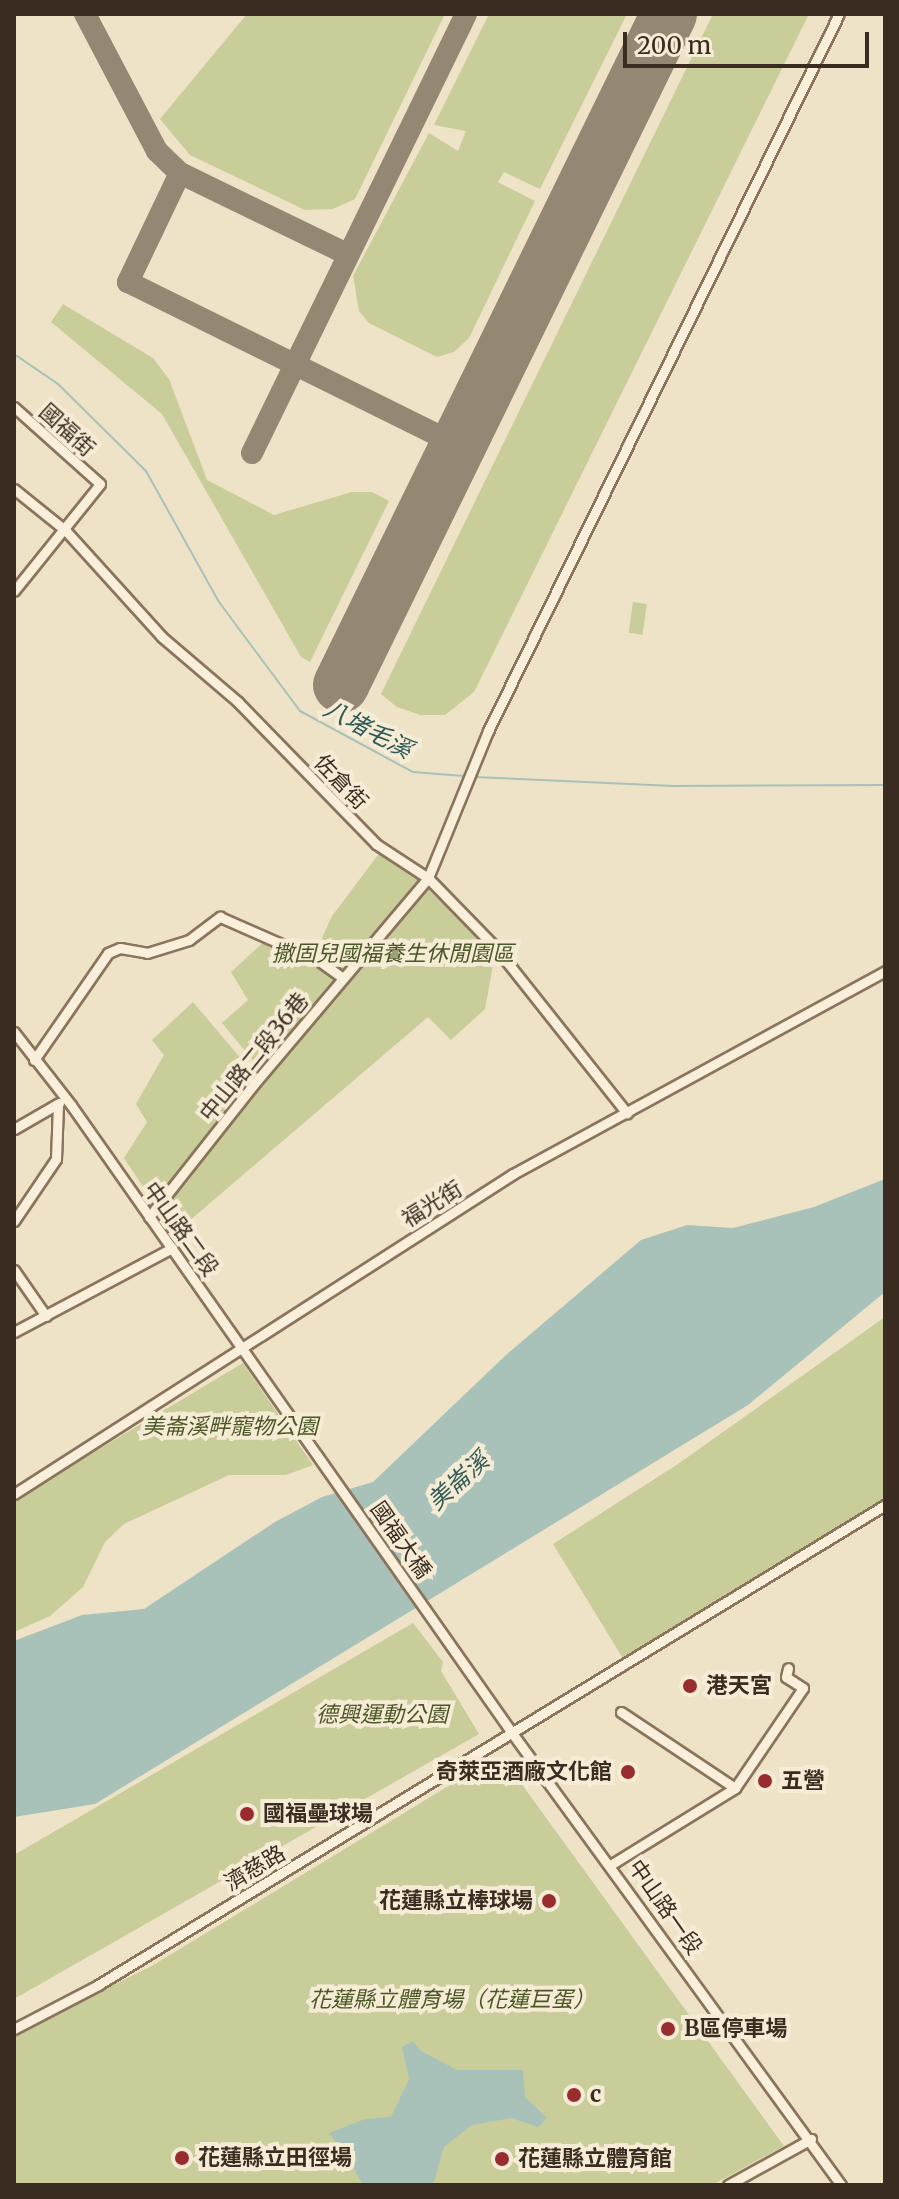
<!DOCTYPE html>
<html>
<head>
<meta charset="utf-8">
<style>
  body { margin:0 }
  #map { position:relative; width:899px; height:2199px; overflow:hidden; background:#eee2c7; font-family:Merriweather,"Noto Sans TC",serif }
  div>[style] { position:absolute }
  .green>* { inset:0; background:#c8cd9a; transform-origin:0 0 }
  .water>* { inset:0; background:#a8c2ba }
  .stream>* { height:2px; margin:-1px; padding:0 1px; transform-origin:1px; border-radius:1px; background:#a8c2ba }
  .taxiway>* { height:22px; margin:-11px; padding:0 11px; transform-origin:11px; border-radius:11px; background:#948774 }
  .runway>* { height:56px; margin:-28px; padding:0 28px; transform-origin:28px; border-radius:28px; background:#948774 }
  .roads { filter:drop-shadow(2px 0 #8a745c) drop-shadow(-2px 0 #8a745c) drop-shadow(0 2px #8a745c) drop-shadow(0 -2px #8a745c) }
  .minor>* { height:9px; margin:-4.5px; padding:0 4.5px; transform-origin:4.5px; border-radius:4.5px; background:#f9efda }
  .dots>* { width:22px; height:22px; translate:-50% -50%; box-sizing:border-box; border:4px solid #f6ecd6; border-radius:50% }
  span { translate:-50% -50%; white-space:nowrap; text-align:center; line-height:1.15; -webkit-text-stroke:8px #f6ecd6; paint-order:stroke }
  .street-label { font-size:22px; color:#3a2c20 }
  .park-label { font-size:22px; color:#4b5726; font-style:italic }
  .poi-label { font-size:22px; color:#3a2c20; font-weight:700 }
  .left { translate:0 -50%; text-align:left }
  .right { translate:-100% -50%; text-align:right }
  .water-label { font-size:24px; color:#2f5a56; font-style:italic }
  .frame { position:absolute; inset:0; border:16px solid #3a2c20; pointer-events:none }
  .scale { position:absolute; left:623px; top:32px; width:246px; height:36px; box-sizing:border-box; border:4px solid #3a2c20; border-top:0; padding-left:10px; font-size:24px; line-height:28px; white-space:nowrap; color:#3a2c20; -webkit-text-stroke:6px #f6ecd6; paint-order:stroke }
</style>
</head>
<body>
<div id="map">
  <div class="green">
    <i style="clip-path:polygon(247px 14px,445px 14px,355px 199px,333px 209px,305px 210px,190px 155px,160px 119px)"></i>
    <i style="clip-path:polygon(489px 14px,627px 14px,540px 189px,504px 172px,498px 182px,535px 201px,469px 338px,454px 352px,437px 357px,369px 323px,359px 311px,353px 276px,429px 133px,458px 151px,466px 131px,434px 125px)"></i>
    <i style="clip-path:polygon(713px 14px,809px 14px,474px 692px,445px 715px,420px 715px,397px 707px,381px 694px)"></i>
    <i style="clip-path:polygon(63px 304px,153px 358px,169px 379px,207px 480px,274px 515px,352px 492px,372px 492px,389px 501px,310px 662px,301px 657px,162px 414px,51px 322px)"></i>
    <i style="left:633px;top:602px;width:14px;height:31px;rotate:8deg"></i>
    <i style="clip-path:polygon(384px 847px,495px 954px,485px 1009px,451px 1040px,428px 1017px,175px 1233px,161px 1213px,265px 1075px,222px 1023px,248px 1000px,231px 972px,267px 939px,313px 958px,332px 916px)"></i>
    <i style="clip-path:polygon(193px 1002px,253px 1073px,154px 1203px,124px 1158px,147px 1122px,136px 1104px,164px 1055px,152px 1040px)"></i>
    <i style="clip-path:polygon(885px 1317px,885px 1501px,627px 1665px,553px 1544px,678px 1464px)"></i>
    <i style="clip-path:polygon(243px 1363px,313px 1465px,286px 1475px,229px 1475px,124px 1524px,105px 1542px,83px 1587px,50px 1616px,14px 1632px,14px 1500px)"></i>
    <i style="clip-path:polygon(413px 1623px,443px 1662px,441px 1671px,479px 1734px,14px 1999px,14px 1855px)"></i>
    <i style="clip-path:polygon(483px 1765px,510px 1768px,784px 2146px,712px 2185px,14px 2185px,14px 2033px,150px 1967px)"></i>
  </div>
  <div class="water">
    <i style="clip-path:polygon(885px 1179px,885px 1292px,748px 1405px,95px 1804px,14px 1817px,14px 1641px,82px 1615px,144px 1609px,275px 1522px,322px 1497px,373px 1482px,506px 1355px,641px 1240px,687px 1225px,733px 1228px,814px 1207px)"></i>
    <i style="clip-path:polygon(413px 2041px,421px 2051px,457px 2070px,523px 2070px,525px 2097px,547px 2118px,538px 2127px,511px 2118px,472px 2125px,444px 2147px,433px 2185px,363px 2185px,354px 2169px,357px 2157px,347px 2157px,329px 2133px,365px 2119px,391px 2117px,409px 2079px,402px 2047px)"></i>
  </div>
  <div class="stream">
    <i style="left:14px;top:354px;width:53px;rotate:34.3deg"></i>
    <i style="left:58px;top:384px;width:124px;rotate:44.7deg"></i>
    <i style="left:146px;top:471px;width:150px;rotate:60.9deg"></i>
    <i style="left:219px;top:602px;width:136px;rotate:53.4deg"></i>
    <i style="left:300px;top:711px;width:128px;rotate:28.4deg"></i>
    <i style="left:413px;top:772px;width:51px;rotate:4.5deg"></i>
    <i style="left:475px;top:777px;width:199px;rotate:2.6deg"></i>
    <i style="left:674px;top:786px;width:211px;rotate:-0.3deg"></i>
  </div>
  <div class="taxiway">
    <i style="left:85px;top:14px;width:155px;rotate:62.3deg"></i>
    <i style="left:157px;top:151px;width:32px;rotate:44deg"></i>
    <i style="left:180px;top:173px;width:186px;rotate:25.9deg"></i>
    <i style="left:180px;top:173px;width:121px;rotate:115.5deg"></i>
    <i style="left:128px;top:282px;width:368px;rotate:26.3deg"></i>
    <i style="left:252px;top:453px;width:488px;rotate:-64deg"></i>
  </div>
  <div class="runway">
    <i style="left:341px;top:685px;width:747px;rotate:-63.95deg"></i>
  </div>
  <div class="roads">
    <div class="minor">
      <i style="left:14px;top:407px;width:115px;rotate:41.8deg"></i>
      <i style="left:100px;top:484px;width:137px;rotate:128.8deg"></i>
      <i style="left:14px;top:489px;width:67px;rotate:38.9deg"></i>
      <i style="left:66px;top:531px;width:143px;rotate:47.8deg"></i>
      <i style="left:162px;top:637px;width:100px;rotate:40.5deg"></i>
      <i style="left:238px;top:702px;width:198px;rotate:45.8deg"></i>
      <i style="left:376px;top:844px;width:62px;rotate:33.2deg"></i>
      <i style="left:428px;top:878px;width:98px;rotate:45.8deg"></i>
      <i style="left:496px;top:948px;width:211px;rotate:51.6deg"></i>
      <i style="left:14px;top:1032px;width:93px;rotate:52deg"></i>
      <i style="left:71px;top:1105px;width:767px;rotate:54.92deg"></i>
      <i style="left:512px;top:1733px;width:559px;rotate:53.95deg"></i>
      <i style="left:34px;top:1060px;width:130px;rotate:-55.3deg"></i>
      <i style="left:108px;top:953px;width:13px;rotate:-23deg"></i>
      <i style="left:120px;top:948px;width:27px;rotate:10deg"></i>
      <i style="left:147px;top:953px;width:44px;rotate:-17.2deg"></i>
      <i style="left:189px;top:940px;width:39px;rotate:-37deg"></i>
      <i style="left:220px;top:917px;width:107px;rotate:23.7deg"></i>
      <i style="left:318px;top:960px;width:31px;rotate:36deg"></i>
      <i style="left:14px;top:1129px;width:52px;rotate:-30deg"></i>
      <i style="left:149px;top:1217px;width:169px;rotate:-51.7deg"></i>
      <i style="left:254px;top:1084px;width:270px;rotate:-49.8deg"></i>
      <i style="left:428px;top:878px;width:159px;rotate:-67.8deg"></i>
      <i style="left:488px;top:731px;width:798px;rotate:-63.92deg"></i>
      <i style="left:14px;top:1221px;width:75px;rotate:-55.9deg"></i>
      <i style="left:56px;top:1159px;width:55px;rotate:-87.9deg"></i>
      <i style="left:14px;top:1270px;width:56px;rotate:55.2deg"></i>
      <i style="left:14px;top:1332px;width:179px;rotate:-28deg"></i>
      <i style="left:14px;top:1494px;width:593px;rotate:-32.67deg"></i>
      <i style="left:513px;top:1174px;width:424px;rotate:-28.6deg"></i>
      <i style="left:621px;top:1712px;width:137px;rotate:33.7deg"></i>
      <i style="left:735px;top:1788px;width:121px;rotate:-55.8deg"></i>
      <i style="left:803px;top:1688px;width:20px;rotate:-147deg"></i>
      <i style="left:786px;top:1677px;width:9px;rotate:-77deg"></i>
      <i style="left:612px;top:1864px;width:145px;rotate:-31.7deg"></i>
      <i style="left:14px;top:2029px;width:95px;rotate:-27.6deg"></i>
      <i style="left:98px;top:1985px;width:922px;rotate:-31.38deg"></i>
      <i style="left:728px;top:2185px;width:95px;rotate:-29deg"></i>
    </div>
  </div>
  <div class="dots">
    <i style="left:690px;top:1686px;background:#992c2f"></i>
    <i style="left:628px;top:1772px;background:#992c2f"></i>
    <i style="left:765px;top:1781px;background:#992c2f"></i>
    <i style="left:247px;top:1814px;background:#992c2f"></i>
    <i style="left:549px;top:1901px;background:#992c2f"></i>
    <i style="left:668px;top:2029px;background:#992c2f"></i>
    <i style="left:574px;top:2095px;background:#992c2f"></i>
    <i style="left:182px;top:2158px;background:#992c2f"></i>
    <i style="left:502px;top:2159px;background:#992c2f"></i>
  </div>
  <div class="street-label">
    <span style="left:67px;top:430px;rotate:42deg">國福街</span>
    <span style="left:341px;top:782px;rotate:46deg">佐倉街</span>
    <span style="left:254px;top:1057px;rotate:-51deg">中山路二段36巷</span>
    <span style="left:432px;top:1204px;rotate:-32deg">福光街</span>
    <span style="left:181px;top:1229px;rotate:54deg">中山路二段</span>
    <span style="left:401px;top:1540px;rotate:55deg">國福大橋</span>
    <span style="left:255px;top:1868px;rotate:-31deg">濟慈路</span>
    <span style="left:665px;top:1907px;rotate:55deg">中山路一段</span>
  </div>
  <div class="park-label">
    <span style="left:393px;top:954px">撒固兒國福養生休閒園區</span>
    <span style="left:230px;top:1427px">美崙溪畔寵物公園</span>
    <span style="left:382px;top:1715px">德興運動公園</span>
    <span style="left:452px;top:2000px">花蓮縣立體育場（花蓮巨蛋）</span>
  </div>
  <div class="poi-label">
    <span class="left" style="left:706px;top:1686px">港天宮</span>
    <span class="right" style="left:612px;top:1772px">奇萊亞酒廠文化館</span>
    <span class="left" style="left:781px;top:1781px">五營</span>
    <span class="left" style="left:263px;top:1814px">國福壘球場</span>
    <span class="right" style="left:533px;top:1901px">花蓮縣立棒球場</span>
    <span class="left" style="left:684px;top:2029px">B區停車場</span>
    <span class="left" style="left:590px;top:2095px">c</span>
    <span class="left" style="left:198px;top:2158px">花蓮縣立田徑場</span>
    <span class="left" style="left:518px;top:2159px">花蓮縣立體育館</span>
  </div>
  <div class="water-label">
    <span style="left:368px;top:729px;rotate:28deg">八堵毛溪</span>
    <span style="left:458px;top:1481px;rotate:-42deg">美崙溪</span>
  </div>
  <div class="frame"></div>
  <div class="scale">200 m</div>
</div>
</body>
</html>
